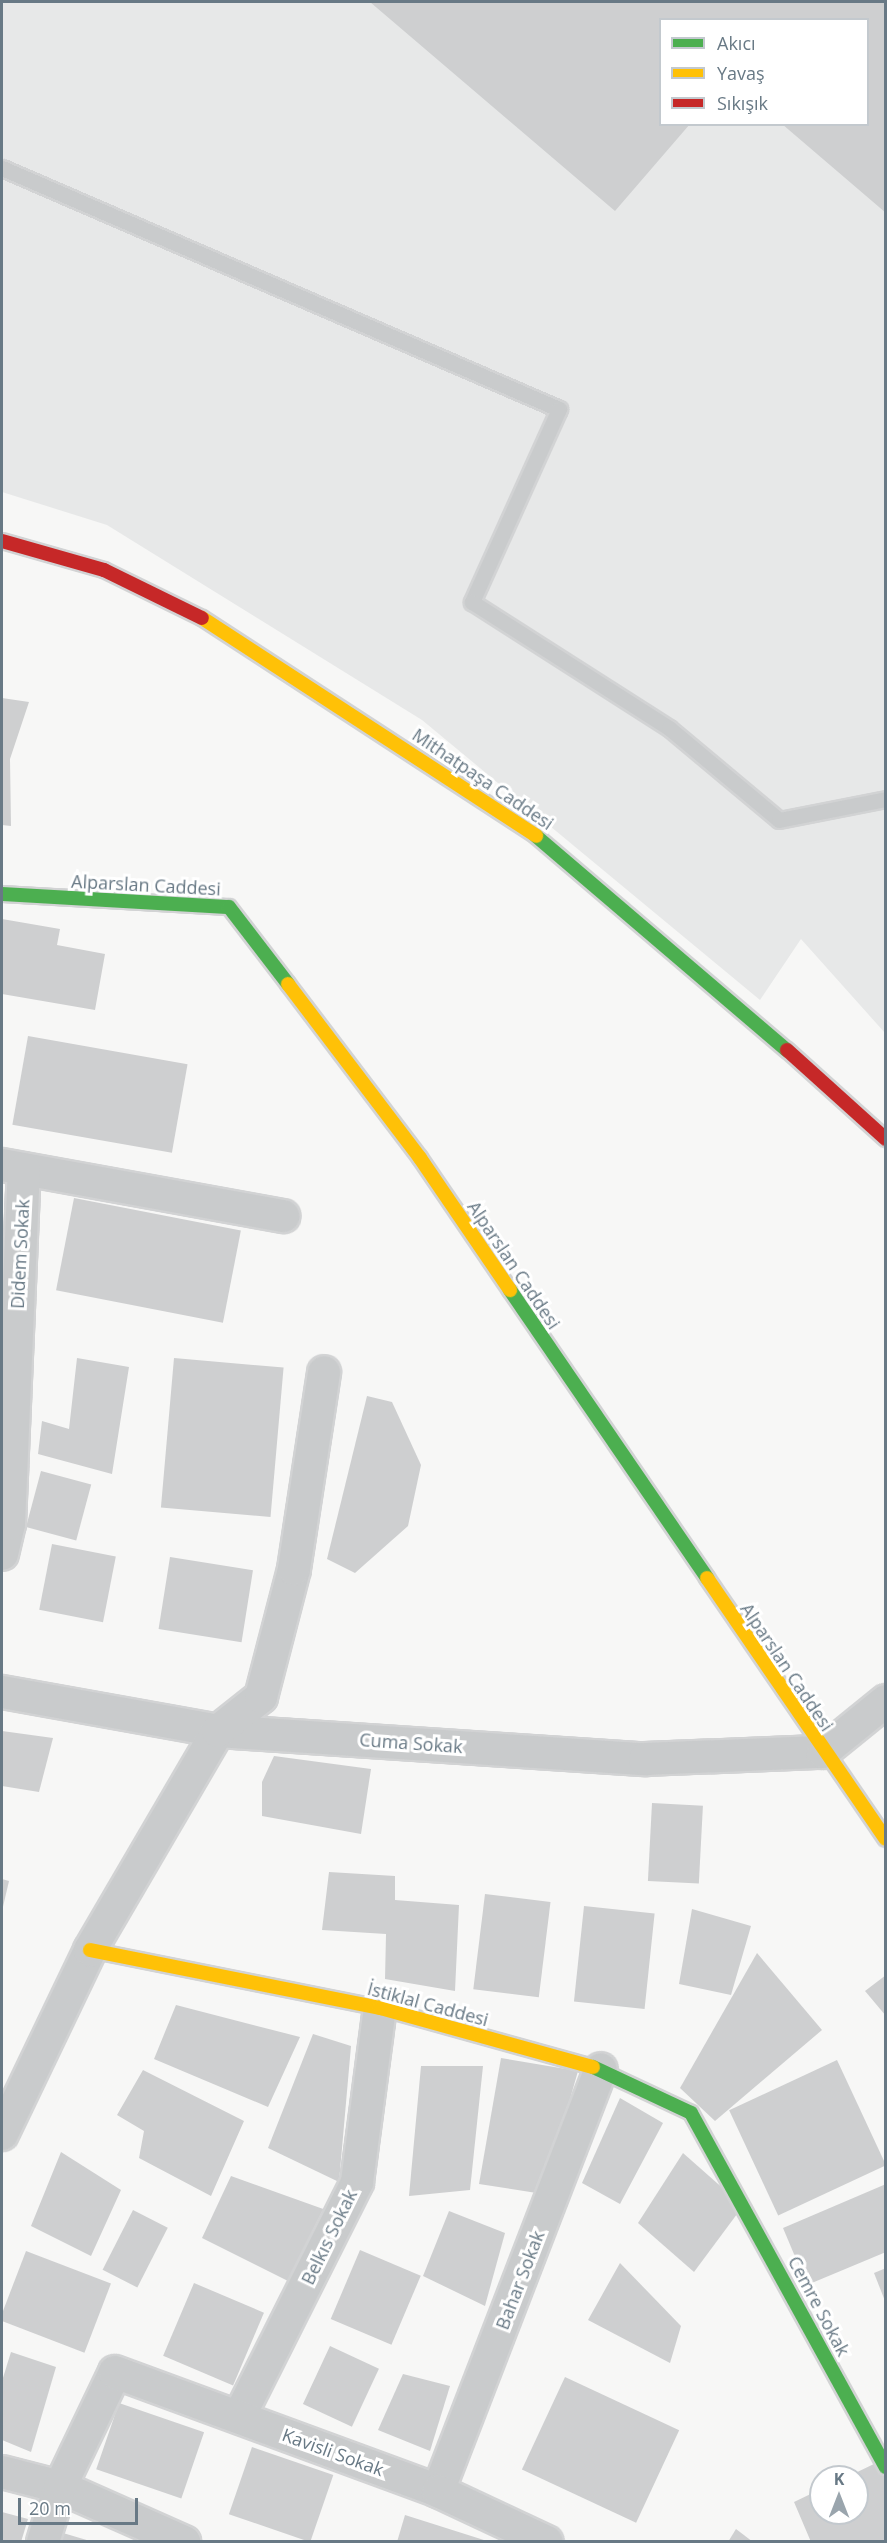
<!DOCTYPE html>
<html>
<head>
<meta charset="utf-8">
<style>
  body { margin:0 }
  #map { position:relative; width:887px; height:2543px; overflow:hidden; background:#f7f7f6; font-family:"Open Sans",sans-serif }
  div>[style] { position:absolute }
  .built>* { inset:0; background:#e7e8e8 }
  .building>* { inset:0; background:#cecfd0; transform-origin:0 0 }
  .roads { filter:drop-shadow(2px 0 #d2d3d4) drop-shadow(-2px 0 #d2d3d4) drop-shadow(0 2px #d2d3d4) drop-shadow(0 -2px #d2d3d4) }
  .lane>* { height:15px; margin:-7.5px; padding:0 7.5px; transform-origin:7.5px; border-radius:7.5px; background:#c9cbcc }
  .street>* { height:32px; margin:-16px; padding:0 16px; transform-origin:16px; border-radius:16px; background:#c9cbcc }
  .fast>* { height:14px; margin:-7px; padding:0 7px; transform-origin:7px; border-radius:7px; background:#4caf50 }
  .slow>* { height:14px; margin:-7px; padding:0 7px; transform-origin:7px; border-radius:7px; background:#ffc107 }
  .jam>* { height:14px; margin:-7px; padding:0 7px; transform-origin:7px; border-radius:7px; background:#c62828 }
  span { translate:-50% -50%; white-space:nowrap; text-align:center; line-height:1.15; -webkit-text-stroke:6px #fff; paint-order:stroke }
  .street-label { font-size:18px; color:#687985 }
  .frame { position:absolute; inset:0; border:3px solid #687985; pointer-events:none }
  .legend { position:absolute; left:659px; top:18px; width:210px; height:108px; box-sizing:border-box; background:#fff; border:2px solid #c3c9ce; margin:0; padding:8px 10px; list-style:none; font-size:18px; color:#687985 }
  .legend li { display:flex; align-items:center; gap:12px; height:30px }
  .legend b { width:30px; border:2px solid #c3c9ce }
  .north { position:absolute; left:809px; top:2465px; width:60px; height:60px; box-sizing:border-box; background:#fff; border:2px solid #c3c9ce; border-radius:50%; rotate:0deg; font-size:16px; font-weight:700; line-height:24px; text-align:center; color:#687985 }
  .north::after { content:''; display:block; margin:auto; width:21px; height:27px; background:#9aa5ad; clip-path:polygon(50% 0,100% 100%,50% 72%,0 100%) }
  .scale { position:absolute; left:18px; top:2498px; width:120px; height:27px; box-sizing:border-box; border:3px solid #687985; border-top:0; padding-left:8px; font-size:18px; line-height:21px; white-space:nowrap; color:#687985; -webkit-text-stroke:4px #fff; paint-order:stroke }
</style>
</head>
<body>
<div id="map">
  <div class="built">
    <i style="clip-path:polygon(evenodd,2px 2px,885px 2px,885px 1033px,801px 939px,760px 1000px,422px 720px,107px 525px,2px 492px,2px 2px,660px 20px,868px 20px,868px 124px,660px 124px,660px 20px)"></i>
  </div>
  <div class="building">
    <i style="clip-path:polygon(370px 2px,886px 2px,886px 213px,782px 124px,868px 124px,868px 20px,660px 20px,660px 124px,690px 124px,615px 211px)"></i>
    <i style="clip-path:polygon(2px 698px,29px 702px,10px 759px,11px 826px,2px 825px)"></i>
    <i style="clip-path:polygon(2px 919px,60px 929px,57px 945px,105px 954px,95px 1010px,2px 994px)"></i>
    <i style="left:28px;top:1036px;width:162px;height:90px;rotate:10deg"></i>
    <i style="left:74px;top:1198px;width:170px;height:94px;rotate:11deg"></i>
    <i style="clip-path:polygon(77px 1358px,129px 1367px,112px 1474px,38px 1454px,42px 1421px,69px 1429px)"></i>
    <i style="left:174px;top:1358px;width:110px;height:150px;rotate:5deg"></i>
    <i style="clip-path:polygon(367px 1396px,392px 1402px,421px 1465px,408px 1526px,355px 1573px,327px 1559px)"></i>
    <i style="left:41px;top:1471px;width:52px;height:58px;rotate:15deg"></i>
    <i style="left:52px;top:1544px;width:65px;height:67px;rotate:11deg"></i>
    <i style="left:170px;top:1557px;width:84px;height:73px;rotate:9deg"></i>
    <i style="clip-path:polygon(2px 1731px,53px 1738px,39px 1792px,2px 1786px)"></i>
    <i style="clip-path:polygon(274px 1756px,371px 1769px,361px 1834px,262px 1816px,262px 1782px)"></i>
    <i style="left:652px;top:1803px;width:51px;height:78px;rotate:3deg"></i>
    <i style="clip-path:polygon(329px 1872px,395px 1876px,395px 1900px,459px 1905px,455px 1991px,385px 1979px,386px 1934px,322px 1930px)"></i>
    <i style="clip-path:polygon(2px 1879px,9px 1881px,2px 1911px)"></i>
    <i style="left:485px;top:1894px;width:66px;height:96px;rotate:7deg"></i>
    <i style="left:584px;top:1906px;width:71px;height:96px;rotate:6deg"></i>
    <i style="clip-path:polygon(692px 1909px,751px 1926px,731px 1995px,679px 1984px)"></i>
    <i style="clip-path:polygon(757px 1953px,822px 2030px,715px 2121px,680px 2088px)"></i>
    <i style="clip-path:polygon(886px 1975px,886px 2016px,865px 1991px)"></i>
    <i style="clip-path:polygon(176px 2005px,300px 2037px,268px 2107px,154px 2059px)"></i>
    <i style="clip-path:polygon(313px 2034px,351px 2046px,339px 2182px,268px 2148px)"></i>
    <i style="clip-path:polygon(501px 2058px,578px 2071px,543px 2194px,479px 2184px)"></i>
    <i style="left:837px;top:2060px;width:116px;height:119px;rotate:65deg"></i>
    <i style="clip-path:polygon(421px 2066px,483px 2066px,470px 2190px,409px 2196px)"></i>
    <i style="clip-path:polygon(143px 2070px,244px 2121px,211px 2196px,139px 2158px,144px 2131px,117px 2115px)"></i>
    <i style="clip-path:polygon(620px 2098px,663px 2123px,620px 2204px,582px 2183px)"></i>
    <i style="clip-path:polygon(61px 2152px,121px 2190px,91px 2256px,31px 2226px)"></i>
    <i style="clip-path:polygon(683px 2153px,743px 2206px,694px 2272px,638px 2223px)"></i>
    <i style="clip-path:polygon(231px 2176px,326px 2210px,292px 2283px,202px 2238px)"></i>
    <i style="clip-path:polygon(886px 2184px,886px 2252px,807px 2285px,783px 2228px)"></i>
    <i style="left:133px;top:2210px;width:39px;height:67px;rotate:27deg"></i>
    <i style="clip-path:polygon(449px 2211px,505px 2233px,485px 2306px,423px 2276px)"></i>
    <i style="left:360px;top:2250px;width:66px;height:75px;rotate:23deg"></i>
    <i style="left:26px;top:2251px;width:91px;height:74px;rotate:21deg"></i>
    <i style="clip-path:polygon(620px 2263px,681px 2326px,670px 2363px,588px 2320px)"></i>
    <i style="clip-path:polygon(886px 2268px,886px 2301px,885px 2301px,874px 2273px)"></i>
    <i style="left:194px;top:2283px;width:76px;height:79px;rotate:23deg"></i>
    <i style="left:330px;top:2346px;width:54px;height:64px;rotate:25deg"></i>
    <i style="clip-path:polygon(11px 2352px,56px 2367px,31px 2452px,2px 2440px,2px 2381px)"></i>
    <i style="clip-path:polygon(403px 2374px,450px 2386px,430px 2451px,378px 2430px)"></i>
    <i style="left:565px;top:2377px;width:126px;height:102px;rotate:25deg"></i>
    <i style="left:119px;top:2403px;width:90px;height:70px;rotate:19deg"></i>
    <i style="left:252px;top:2447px;width:86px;height:71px;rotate:19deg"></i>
    <i style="clip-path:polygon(878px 2462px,886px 2479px,886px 2542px,811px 2542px,794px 2502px,821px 2489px,821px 2513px,857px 2513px,857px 2477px,847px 2477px)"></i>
    <i style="clip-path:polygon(2px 2512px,28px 2519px,21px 2542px,2px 2542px)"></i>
    <i style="clip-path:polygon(405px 2515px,487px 2541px,487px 2542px,397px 2542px)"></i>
    <i style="clip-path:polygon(736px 2529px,753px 2542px,728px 2542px)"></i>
    <i style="clip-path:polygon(63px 2533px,90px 2541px,90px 2542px,59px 2542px)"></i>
  </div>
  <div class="roads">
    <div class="lane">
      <i style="left:2px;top:168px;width:607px;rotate:23.4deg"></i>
      <i style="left:559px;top:409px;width:212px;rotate:114.3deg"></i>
      <i style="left:472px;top:602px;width:234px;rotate:32.6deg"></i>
      <i style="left:669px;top:728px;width:143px;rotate:39.9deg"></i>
      <i style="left:779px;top:820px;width:109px;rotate:-11.1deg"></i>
    </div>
    <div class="street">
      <i style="left:2px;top:1165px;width:286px;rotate:10.3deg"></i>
      <i style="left:2px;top:1554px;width:31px;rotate:-77deg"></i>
      <i style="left:9px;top:1524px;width:355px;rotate:-87.6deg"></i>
      <i style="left:2px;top:1692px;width:219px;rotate:10.2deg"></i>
      <i style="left:218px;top:1731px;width:428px;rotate:3.8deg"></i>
      <i style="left:645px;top:1759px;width:178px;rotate:-2.3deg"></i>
      <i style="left:823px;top:1752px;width:81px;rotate:-39deg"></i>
      <i style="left:2px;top:2134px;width:204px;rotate:-64.4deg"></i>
      <i style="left:90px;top:1950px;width:254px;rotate:-59.7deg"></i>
      <i style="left:218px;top:1731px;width:55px;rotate:-38.3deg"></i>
      <i style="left:261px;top:1697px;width:132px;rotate:-75.5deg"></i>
      <i style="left:294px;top:1569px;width:199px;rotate:-81.3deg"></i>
      <i style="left:239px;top:2417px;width:263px;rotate:-63.3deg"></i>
      <i style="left:357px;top:2182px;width:176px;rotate:-82.5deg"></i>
      <i style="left:2px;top:2472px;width:60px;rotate:14.5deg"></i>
      <i style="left:60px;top:2487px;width:136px;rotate:23.9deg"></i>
      <i style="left:438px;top:2491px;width:452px;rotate:-68.9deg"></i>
      <i style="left:43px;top:2542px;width:58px;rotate:-72.8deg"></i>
      <i style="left:60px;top:2487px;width:127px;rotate:-64.4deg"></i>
      <i style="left:115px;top:2372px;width:344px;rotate:20.2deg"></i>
      <i style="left:438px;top:2491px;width:120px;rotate:25.1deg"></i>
    </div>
    <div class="fast">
      <i style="left:536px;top:836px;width:330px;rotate:40.5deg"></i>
      <i style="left:2px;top:894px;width:227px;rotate:3.3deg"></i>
      <i style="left:229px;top:907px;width:97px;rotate:52.5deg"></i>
      <i style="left:510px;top:1290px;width:349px;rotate:55.6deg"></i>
      <i style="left:593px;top:2067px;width:108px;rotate:25.1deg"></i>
      <i style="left:691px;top:2113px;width:404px;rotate:61.2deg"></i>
    </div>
    <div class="slow">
      <i style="left:202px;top:618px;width:399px;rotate:33.1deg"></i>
      <i style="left:288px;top:984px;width:218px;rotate:52.8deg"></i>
      <i style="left:420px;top:1158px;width:160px;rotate:55.7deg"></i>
      <i style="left:707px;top:1578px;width:316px;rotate:55.6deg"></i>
      <i style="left:90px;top:1950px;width:296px;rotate:11.3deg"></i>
      <i style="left:380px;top:2008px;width:221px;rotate:15.5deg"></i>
    </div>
    <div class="jam">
      <i style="left:2px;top:541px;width:106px;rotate:15.9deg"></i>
      <i style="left:104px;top:570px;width:109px;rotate:26.1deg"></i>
      <i style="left:787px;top:1050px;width:133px;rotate:42deg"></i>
    </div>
  </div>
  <div class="street-label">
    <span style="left:483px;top:779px;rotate:34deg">Mithatpaşa Caddesi</span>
    <span style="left:146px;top:885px;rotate:3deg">Alparslan Caddesi</span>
    <span style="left:20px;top:1254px;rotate:-87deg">Didem Sokak</span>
    <span style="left:514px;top:1265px;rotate:56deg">Alparslan Caddesi</span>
    <span style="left:787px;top:1667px;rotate:56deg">Alparslan Caddesi</span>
    <span style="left:411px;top:1743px;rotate:4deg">Cuma Sokak</span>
    <span style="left:428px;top:2004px;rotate:15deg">İstiklal Caddesi</span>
    <span style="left:329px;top:2237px;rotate:-64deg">Belkıs Sokak</span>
    <span style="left:520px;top:2280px;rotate:-69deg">Bahar Sokak</span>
    <span style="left:819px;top:2306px;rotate:62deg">Cemre Sokak</span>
    <span style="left:333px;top:2452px;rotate:20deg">Kavisli Sokak</span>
  </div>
  <div class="frame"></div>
  <ul class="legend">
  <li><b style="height:8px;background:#4caf50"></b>Akıcı</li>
  <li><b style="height:8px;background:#ffc107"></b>Yavaş</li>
  <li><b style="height:8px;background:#c62828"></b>Sıkışık</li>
  </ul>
  <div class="north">K</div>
  <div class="scale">20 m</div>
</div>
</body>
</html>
